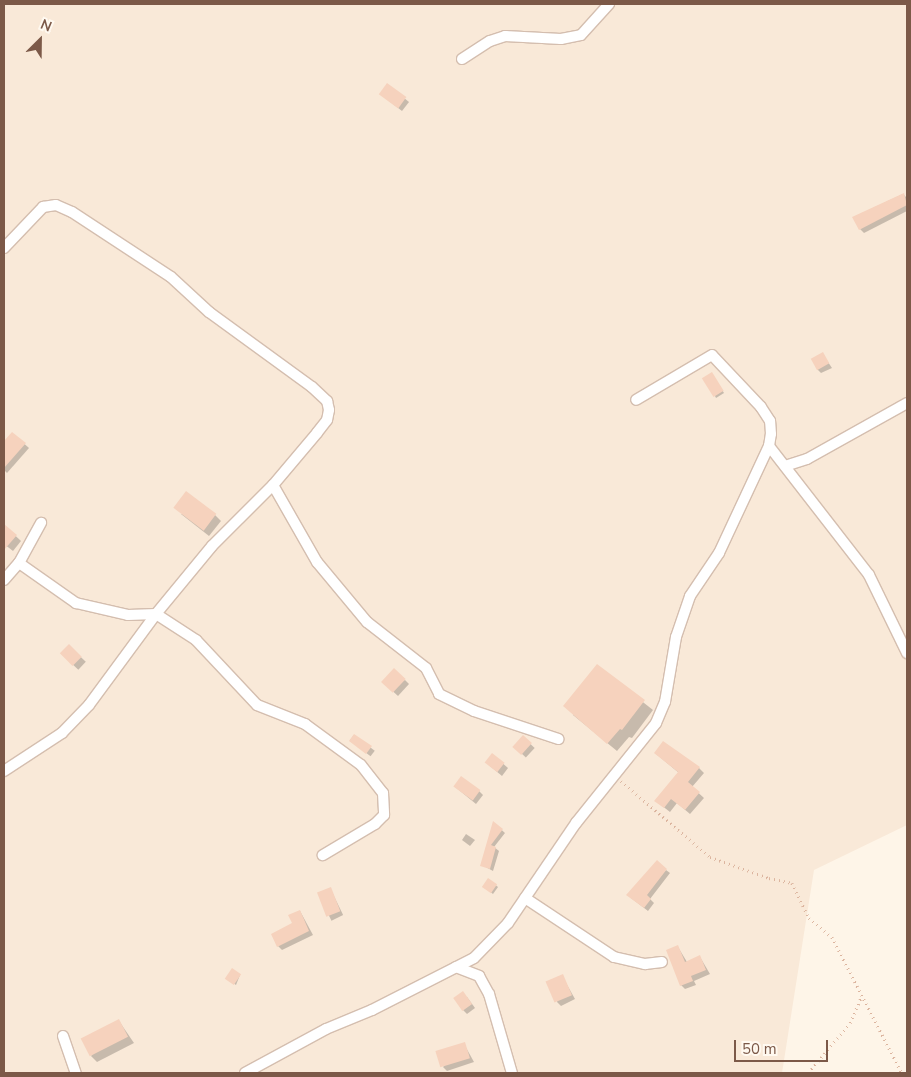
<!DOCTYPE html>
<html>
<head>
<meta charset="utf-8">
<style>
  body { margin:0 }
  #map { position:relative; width:911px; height:1077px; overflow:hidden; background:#fef5e8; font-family:"Nunito Sans",sans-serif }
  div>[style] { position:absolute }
  .residential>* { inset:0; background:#f9e9d8 }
  .shadow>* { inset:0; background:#0003; transform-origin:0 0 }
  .building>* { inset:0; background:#f6d2bd; transform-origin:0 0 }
  .path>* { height:2.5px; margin-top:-1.25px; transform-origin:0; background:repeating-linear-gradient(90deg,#dcb59f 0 1px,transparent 0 5px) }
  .roads { filter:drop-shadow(1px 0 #d4beaf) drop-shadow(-1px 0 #d4beaf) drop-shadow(0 1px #d4beaf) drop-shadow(0 -1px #d4beaf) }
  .street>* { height:10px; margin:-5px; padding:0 5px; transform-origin:5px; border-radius:5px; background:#fff }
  span { translate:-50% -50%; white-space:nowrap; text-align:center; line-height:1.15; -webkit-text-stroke:5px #fff9f0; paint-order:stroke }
  .frame { position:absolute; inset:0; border:5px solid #7c5948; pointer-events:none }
  .north { position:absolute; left:15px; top:15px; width:50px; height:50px; -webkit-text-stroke:4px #fff9f0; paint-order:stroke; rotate:23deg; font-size:14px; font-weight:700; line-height:20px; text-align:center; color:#7c5948 }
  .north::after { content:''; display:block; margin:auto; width:18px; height:22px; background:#7c5948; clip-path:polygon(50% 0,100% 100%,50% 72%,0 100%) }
  .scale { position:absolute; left:734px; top:1040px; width:94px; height:22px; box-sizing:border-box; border:2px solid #7c5948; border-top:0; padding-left:6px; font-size:15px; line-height:18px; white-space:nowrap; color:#7c5948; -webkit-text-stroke:4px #fff9f0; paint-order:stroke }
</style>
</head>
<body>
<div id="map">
  <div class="residential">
    <i style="clip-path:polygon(4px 4px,907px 4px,907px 825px,814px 870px,782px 1073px,4px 1073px)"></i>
  </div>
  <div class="shadow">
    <i style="clip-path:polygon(387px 84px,409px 102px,402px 111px,384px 97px)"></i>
    <i style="clip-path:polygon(903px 194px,907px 198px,907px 211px,864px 233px,860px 229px,854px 217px)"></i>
    <i style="clip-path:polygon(822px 353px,832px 368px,821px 373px,817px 369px)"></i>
    <i style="clip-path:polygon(713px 375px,724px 393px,716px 398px,715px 396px)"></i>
    <i style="clip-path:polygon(12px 433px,29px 448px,7px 473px,4px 470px,4px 443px)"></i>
    <i style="clip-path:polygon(181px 514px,215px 515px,221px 521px,209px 536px)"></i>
    <i style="clip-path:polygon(4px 525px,21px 541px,13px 551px,4px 544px)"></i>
    <i style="left:69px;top:646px;width:23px;height:11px;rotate:43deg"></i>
    <i style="clip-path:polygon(597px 666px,653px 710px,632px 738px,629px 737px,617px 751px,573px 715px)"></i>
    <i style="clip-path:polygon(405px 680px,409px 684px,398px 696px,387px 686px)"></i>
    <i style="left:354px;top:735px;width:26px;height:7px;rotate:37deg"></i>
    <i style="left:523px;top:737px;width:16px;height:13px;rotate:43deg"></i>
    <i style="clip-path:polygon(655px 753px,699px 768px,704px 773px,692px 787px,704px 798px,690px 814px,677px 803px,670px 812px,661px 805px,679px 773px)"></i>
    <i style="clip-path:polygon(492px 754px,508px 768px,502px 776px,490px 766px)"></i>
    <i style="clip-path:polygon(454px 786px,479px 791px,483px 795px,476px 804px)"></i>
    <i style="clip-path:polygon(494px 823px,505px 833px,494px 847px,499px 851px,493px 871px,482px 865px)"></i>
    <i style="clip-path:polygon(466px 834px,475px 840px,470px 846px,462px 840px)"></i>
    <i style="clip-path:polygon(666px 870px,670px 873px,650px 899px,654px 903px,648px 911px,631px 898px)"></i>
    <i style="clip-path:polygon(488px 879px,498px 887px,493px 894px,485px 888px)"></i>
    <i style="left:330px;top:888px;width:30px;height:13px;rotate:64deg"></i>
    <i style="clip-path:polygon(300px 911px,313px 935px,282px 950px,278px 946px)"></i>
    <i style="clip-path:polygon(678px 947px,687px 962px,700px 957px,710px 974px,694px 981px,696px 985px,685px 989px,681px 985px)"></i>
    <i style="clip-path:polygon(240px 975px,236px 985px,229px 980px)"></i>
    <i style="clip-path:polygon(562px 976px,575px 999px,561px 1006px,557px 1002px)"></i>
    <i style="clip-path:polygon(467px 997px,475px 1008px,467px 1014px,463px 1010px)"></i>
    <i style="clip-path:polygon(119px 1021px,134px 1043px,97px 1062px,91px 1056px)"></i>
    <i style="clip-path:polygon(464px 1044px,474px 1062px,447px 1071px,443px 1067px)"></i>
  </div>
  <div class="building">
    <i style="left:387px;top:83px;width:24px;height:14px;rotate:36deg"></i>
    <i style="clip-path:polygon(904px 193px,907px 205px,859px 230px,852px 217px)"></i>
    <i style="left:823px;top:352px;width:13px;height:14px;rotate:61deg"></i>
    <i style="left:712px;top:372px;width:22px;height:12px;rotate:58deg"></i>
    <i style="clip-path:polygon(12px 432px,26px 443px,4px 468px,4px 441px)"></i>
    <i style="left:186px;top:491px;width:38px;height:21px;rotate:37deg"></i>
    <i style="clip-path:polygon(4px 524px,17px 535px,4px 550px)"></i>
    <i style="left:69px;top:644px;width:18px;height:13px;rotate:45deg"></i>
    <i style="clip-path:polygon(597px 664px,645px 700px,622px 730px,620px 729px,607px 744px,563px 706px)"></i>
    <i style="left:394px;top:668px;width:16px;height:19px;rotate:43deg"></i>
    <i style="clip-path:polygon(354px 734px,372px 746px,366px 754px,349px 741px)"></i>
    <i style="left:523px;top:735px;width:12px;height:16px;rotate:42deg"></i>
    <i style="clip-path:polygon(663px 741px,700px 767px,688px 782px,700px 792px,685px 810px,671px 799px,664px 808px,654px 801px,678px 772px,654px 753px)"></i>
    <i style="left:492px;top:753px;width:16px;height:12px;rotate:38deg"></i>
    <i style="left:461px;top:776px;width:24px;height:13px;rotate:36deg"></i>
    <i style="clip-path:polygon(493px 821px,503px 829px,491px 845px,496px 847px,490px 869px,480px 866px)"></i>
    <i style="clip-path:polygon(657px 860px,667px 869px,647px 895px,651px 899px,644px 908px,626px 895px)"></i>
    <i style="left:488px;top:878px;width:11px;height:11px;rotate:34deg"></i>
    <i style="left:331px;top:887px;width:26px;height:15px;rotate:69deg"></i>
    <i style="clip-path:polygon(300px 910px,309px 931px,277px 947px,271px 934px,292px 923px,288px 915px)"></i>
    <i style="clip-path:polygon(678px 945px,685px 962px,700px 955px,706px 970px,691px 976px,693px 981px,680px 986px,666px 950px)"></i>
    <i style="left:232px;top:968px;width:11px;height:13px;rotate:34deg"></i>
    <i style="left:563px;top:974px;width:23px;height:19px;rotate:67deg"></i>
    <i style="left:463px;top:991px;width:16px;height:12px;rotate:55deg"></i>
    <i style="left:119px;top:1019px;width:20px;height:43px;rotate:63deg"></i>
    <i style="left:465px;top:1042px;width:17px;height:31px;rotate:73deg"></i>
  </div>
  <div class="path">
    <i style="left:621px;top:781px;width:117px;rotate:40.5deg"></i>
    <i style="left:710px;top:857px;width:63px;rotate:19.6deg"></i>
    <i style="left:769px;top:878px;width:24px;rotate:12deg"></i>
    <i style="left:792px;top:883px;width:39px;rotate:64deg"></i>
    <i style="left:809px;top:918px;width:30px;rotate:40deg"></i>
    <i style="left:832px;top:937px;width:153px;rotate:62.8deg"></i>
    <i style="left:808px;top:1073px;width:65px;rotate:-50deg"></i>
    <i style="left:850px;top:1023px;width:28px;rotate:-67deg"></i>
  </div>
  <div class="roads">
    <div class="street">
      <i style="left:462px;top:59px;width:33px;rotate:-33deg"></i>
      <i style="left:490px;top:41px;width:16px;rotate:-18deg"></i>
      <i style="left:505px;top:36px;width:56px;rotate:3.1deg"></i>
      <i style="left:561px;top:39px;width:20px;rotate:-11deg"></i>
      <i style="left:581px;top:35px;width:42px;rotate:-47.9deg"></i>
      <i style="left:4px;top:248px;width:57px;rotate:-46.4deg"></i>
      <i style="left:43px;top:207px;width:13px;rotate:-9deg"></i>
      <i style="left:56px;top:205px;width:17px;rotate:24deg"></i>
      <i style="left:72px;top:212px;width:118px;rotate:33.3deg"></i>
      <i style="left:171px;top:277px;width:52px;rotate:42.6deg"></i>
      <i style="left:209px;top:312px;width:127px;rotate:36.1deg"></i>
      <i style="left:312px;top:387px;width:21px;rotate:43deg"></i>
      <i style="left:327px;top:401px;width:9px;rotate:77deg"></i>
      <i style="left:329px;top:410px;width:10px;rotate:101deg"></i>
      <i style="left:327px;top:420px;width:16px;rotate:128deg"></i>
      <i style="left:317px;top:433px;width:68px;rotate:130.2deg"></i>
      <i style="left:273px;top:485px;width:86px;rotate:135deg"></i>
      <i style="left:212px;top:546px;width:88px;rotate:129.5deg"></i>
      <i style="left:156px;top:614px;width:113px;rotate:126.4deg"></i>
      <i style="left:89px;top:705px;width:39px;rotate:134deg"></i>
      <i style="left:62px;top:733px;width:69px;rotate:146.8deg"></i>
      <i style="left:769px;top:446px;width:163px;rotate:52.2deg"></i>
      <i style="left:869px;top:575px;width:87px;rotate:64deg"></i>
      <i style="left:785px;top:466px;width:23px;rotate:-18deg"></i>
      <i style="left:807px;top:459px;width:115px;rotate:-29.2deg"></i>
      <i style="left:273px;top:485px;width:89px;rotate:60.3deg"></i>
      <i style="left:317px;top:562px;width:78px;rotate:50.2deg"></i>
      <i style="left:367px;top:622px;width:75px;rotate:37.9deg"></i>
      <i style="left:426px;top:668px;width:29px;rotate:63deg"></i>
      <i style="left:439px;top:694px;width:39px;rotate:26deg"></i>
      <i style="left:474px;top:711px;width:89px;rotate:18.4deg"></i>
      <i style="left:19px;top:563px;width:70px;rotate:35.1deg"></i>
      <i style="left:76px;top:603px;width:53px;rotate:13deg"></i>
      <i style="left:128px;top:615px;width:28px;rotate:-2deg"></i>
      <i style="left:156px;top:614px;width:48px;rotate:33deg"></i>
      <i style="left:196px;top:640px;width:89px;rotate:46.8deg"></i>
      <i style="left:257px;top:705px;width:52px;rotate:21.6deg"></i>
      <i style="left:305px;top:724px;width:69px;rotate:36.2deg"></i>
      <i style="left:361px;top:765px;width:36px;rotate:52deg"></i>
      <i style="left:383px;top:793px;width:22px;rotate:87deg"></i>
      <i style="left:384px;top:815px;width:13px;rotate:135deg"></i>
      <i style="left:375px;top:824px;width:61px;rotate:149.2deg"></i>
      <i style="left:4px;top:580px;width:23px;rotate:-49deg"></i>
      <i style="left:19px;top:563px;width:46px;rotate:-61.2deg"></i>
      <i style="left:525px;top:898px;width:107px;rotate:33.5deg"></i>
      <i style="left:614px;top:957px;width:32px;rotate:13deg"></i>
      <i style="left:645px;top:964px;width:17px;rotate:-7deg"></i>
      <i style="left:456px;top:967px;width:25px;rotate:21deg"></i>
      <i style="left:479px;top:976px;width:21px;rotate:61deg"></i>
      <i style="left:489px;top:994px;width:82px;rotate:73.8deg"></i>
      <i style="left:63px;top:1036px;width:39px;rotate:71deg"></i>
      <i style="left:245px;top:1073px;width:92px;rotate:-28.5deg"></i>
      <i style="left:326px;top:1029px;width:50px;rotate:-22.4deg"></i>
      <i style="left:372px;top:1010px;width:114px;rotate:-27deg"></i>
      <i style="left:474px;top:958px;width:49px;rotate:-45.8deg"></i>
      <i style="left:508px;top:923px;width:121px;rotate:-55.8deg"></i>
      <i style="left:576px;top:823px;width:128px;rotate:-51.3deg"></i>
      <i style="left:656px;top:723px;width:23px;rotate:-67deg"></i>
      <i style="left:665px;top:702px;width:66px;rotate:-80.4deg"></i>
      <i style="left:676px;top:637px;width:43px;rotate:-71.1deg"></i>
      <i style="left:690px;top:596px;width:52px;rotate:-56deg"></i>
      <i style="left:719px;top:553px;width:118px;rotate:-65deg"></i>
      <i style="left:769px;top:446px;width:12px;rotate:-81deg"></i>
      <i style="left:771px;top:434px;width:13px;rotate:-94deg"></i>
      <i style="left:770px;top:421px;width:17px;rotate:-123deg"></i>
      <i style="left:761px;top:407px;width:71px;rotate:-133.3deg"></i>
      <i style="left:712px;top:355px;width:88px;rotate:149.4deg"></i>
    </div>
  </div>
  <div class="frame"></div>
  <div class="north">N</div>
  <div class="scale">50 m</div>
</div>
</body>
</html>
